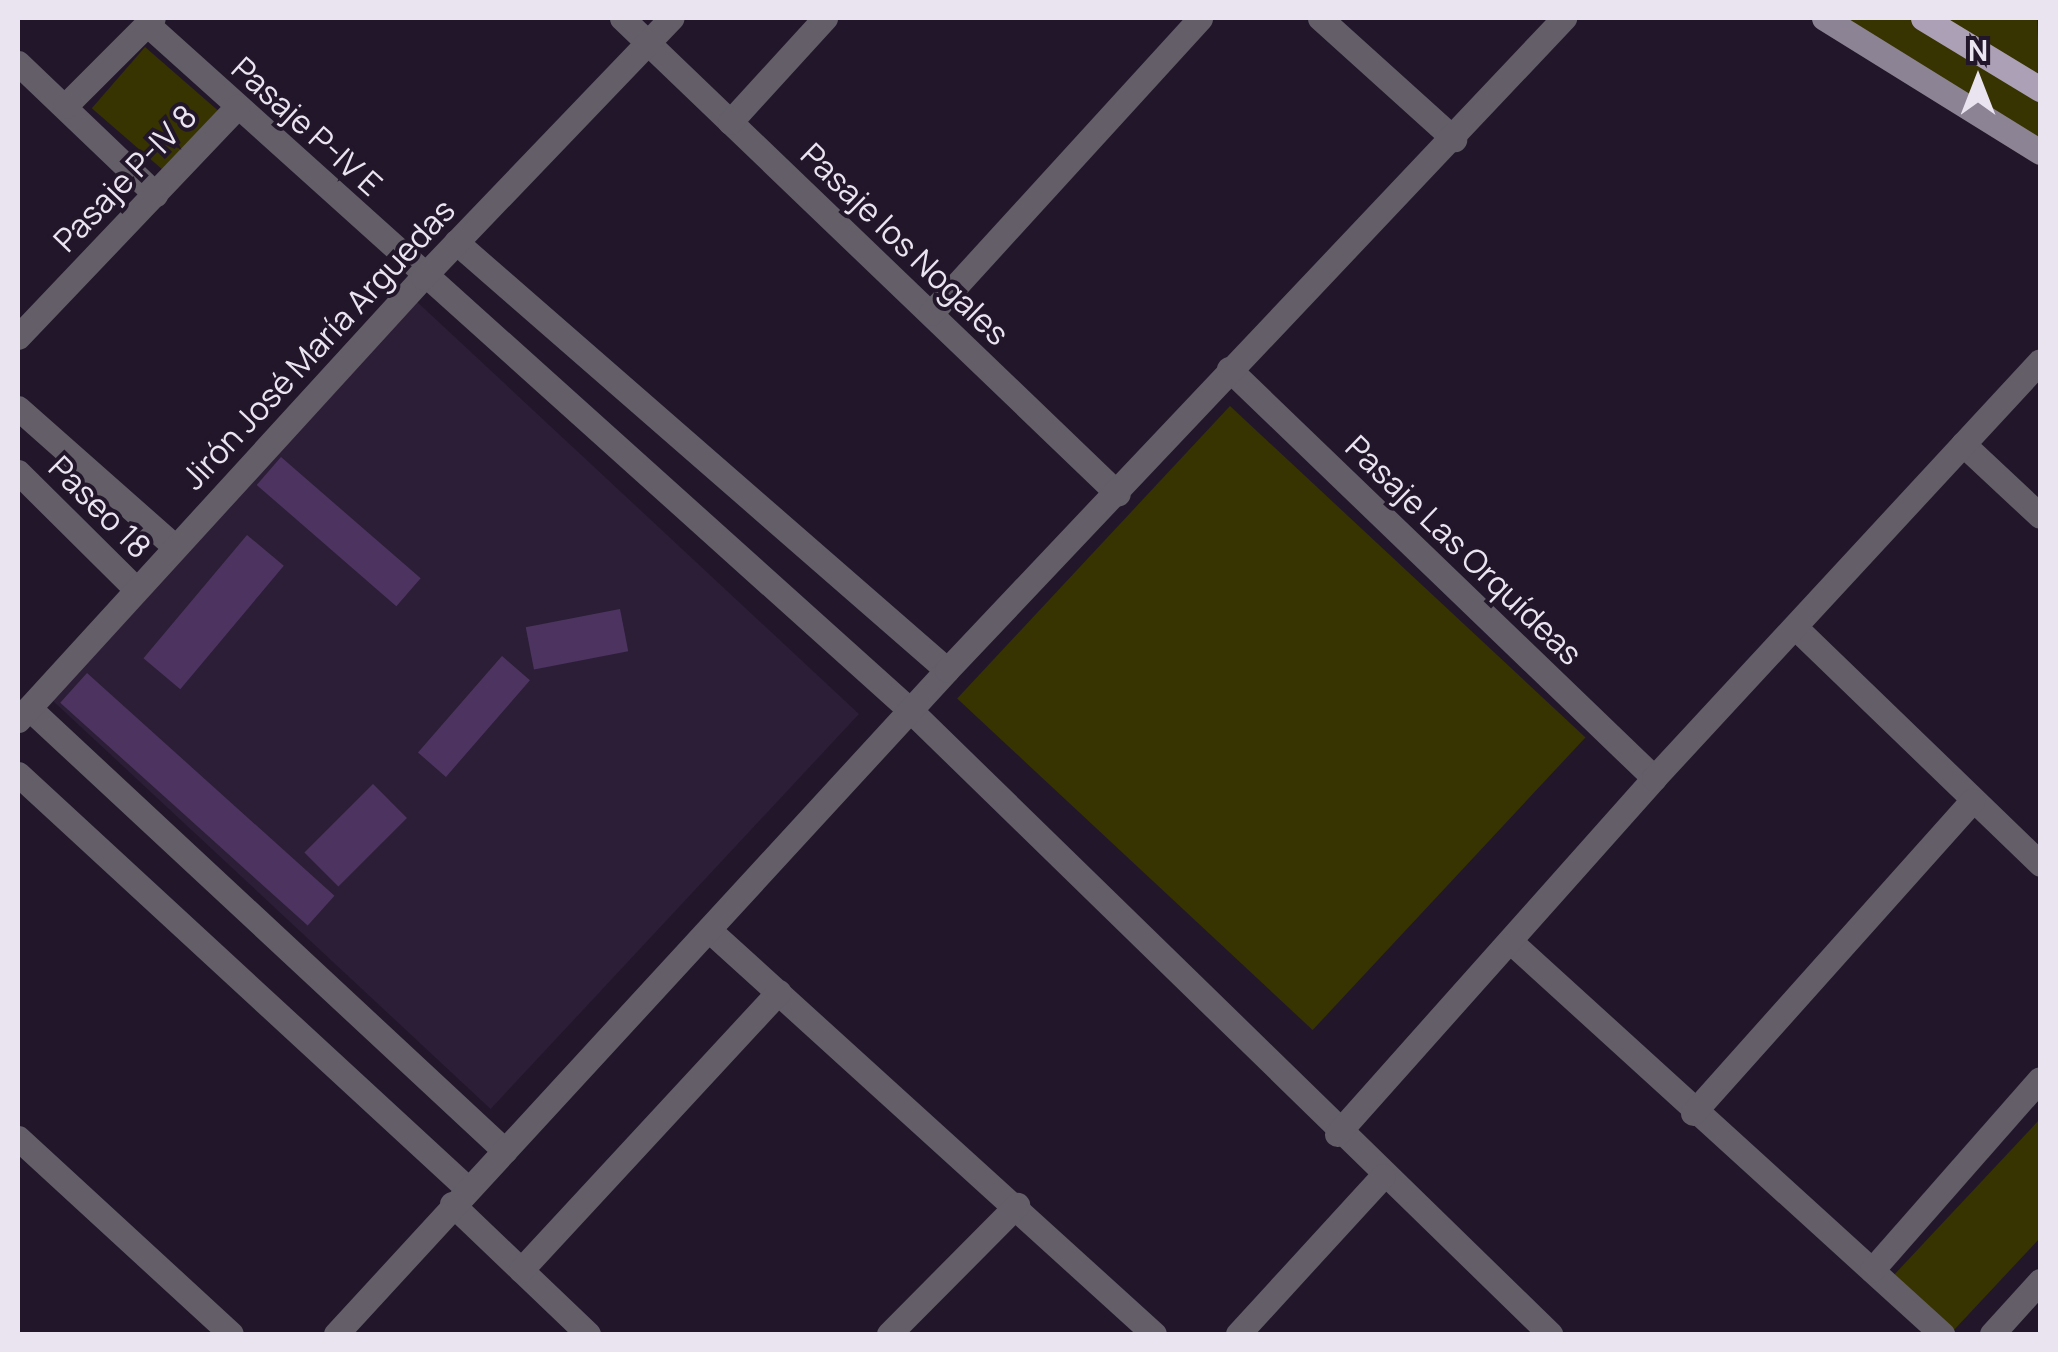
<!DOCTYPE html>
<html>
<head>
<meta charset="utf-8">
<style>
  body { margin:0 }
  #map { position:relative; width:2058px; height:1352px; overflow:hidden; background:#22172a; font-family:Manrope,sans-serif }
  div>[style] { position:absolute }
  .built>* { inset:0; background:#2c1e37; transform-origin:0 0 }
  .green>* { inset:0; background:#383401; transform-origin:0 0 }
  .building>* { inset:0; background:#4d3460; transform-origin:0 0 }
  .street>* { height:25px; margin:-12.5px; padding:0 12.5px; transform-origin:12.5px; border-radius:12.5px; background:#635e68 }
  .secondary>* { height:25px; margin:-12.5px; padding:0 12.5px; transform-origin:12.5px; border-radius:12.5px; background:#8c8394 }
  .primary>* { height:25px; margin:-12.5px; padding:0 12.5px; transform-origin:12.5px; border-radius:12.5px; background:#aca0b6 }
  span { translate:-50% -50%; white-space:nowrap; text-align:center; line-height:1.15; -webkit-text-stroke:8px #22172a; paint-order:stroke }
  .street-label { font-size:32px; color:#eae3f0 }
  .frame { position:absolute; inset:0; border:20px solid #eae3f0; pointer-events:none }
  .north { position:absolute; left:1928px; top:30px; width:100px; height:100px; -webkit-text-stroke:8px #22172a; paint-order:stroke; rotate:0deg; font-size:28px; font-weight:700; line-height:40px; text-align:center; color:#eae3f0 }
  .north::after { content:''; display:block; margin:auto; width:35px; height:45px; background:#eae3f0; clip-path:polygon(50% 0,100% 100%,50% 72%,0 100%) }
</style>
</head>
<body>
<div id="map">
  <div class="built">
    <i style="left:415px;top:300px;width:607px;height:540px;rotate:43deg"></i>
  </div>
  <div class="green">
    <i style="clip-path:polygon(1839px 18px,1909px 18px,2040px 98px,2040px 142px)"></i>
    <i style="clip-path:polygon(1937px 18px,2037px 18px,2040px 80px)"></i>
    <i style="left:145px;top:47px;width:97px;height:81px;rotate:41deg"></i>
    <i style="left:1230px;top:406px;width:486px;height:400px;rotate:43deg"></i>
    <i style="clip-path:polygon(2040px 1119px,2040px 1238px,1953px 1331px,1893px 1276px)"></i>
  </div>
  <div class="building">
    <i style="left:281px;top:457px;width:185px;height:37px;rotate:41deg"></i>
    <i style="left:247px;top:535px;width:48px;height:161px;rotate:40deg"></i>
    <i style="left:620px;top:609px;width:43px;height:96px;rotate:79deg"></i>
    <i style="left:502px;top:656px;width:37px;height:128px;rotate:41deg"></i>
    <i style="left:87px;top:673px;width:333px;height:40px;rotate:42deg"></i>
    <i style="left:373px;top:784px;width:48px;height:97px;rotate:45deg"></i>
  </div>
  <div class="street">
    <i style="left:622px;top:18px;width:687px;rotate:43.82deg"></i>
    <i style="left:1320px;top:18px;width:181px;rotate:42.1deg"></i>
    <i style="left:147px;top:24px;width:1026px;rotate:41.96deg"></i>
    <i style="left:910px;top:710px;width:894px;rotate:44.27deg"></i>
    <i style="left:18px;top:63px;width:190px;rotate:43.7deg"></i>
    <i style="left:65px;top:106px;width:124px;rotate:-45deg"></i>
    <i style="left:730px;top:122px;width:141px;rotate:-47.6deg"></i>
    <i style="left:456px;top:242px;width:651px;rotate:41.08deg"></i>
    <i style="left:931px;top:313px;width:399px;rotate:-47.6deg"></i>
    <i style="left:18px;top:337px;width:318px;rotate:-46.4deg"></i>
    <i style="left:1229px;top:369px;width:590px;rotate:43.9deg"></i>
    <i style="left:18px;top:408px;width:210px;rotate:41.5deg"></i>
    <i style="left:1963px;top:444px;width:105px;rotate:43.1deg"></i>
    <i style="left:18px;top:472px;width:166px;rotate:44.8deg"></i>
    <i style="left:1795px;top:627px;width:341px;rotate:44deg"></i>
    <i style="left:29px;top:708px;width:650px;rotate:42.94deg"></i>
    <i style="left:18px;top:720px;width:600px;rotate:-47.57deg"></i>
    <i style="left:423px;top:277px;width:359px;rotate:-46.2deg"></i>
    <i style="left:18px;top:774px;width:611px;rotate:42.68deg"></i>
    <i style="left:709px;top:930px;width:601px;rotate:42.24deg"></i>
    <i style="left:1511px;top:942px;width:583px;rotate:42.29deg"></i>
    <i style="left:1693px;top:1113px;width:419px;rotate:-48.2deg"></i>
    <i style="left:1337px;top:1134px;width:477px;rotate:-48.3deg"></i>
    <i style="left:1654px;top:778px;width:568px;rotate:-47.21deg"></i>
    <i style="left:18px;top:1138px;width:289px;rotate:42.6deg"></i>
    <i style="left:452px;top:1204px;width:188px;rotate:43.7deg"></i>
    <i style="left:521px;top:1270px;width:379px;rotate:-47.2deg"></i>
    <i style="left:1872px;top:1270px;width:254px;rotate:-48.7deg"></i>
    <i style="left:336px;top:1334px;width:902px;rotate:-47.38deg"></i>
    <i style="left:947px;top:670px;width:898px;rotate:-46.58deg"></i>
    <i style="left:889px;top:1334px;width:182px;rotate:-45.2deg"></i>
    <i style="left:1238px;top:1334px;width:214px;rotate:-47.5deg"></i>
    <i style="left:1992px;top:1334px;width:72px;rotate:-47.8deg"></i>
  </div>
  <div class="secondary">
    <i style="left:1824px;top:18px;width:254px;rotate:31.8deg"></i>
  </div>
  <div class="primary">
    <i style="left:1923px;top:18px;width:137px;rotate:31.3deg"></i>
  </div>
  <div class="street-label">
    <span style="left:307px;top:126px;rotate:42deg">Pasaje P-IV E</span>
    <span style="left:125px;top:178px;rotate:-46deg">Pasaje P-IV 8</span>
    <span style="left:905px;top:244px;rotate:44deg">Pasaje los Nogales</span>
    <span style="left:318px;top:344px;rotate:-47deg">Jirón José María Arguedas</span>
    <span style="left:100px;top:507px;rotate:45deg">Paseo 18</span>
    <span style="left:1464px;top:550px;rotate:44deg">Pasaje Las Orquídeas</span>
  </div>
  <div class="frame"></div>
  <div class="north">N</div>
</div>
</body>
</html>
